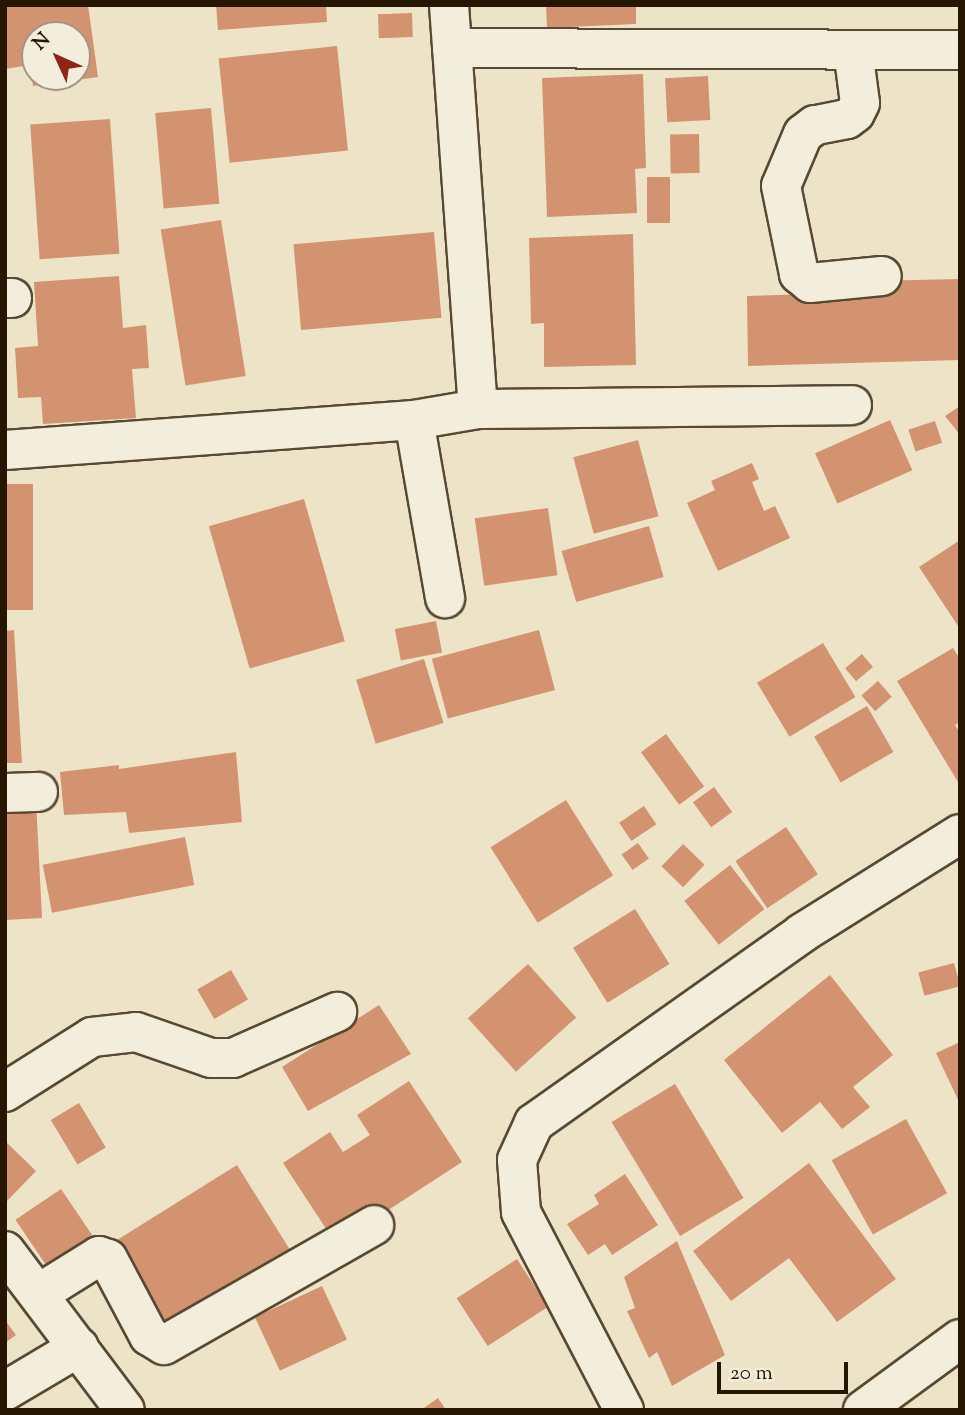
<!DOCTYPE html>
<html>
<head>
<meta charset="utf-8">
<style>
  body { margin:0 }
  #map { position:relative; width:965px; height:1415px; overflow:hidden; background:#ede4c8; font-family:"Sorts Mill Goudy",serif }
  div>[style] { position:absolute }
  .building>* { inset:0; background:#d39371; transform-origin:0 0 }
  .roads { filter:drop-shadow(2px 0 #584933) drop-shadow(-2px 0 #584933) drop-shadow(0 2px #584933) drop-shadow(0 -2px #584933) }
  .minor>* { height:38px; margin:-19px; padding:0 19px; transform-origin:19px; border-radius:19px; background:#f3eddb }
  span { translate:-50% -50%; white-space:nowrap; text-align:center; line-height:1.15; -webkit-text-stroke:7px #f3eddb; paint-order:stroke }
  .frame { position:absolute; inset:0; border:7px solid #261501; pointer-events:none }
  .north { position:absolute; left:21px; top:21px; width:70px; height:70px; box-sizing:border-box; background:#f3eddb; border:2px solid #a19784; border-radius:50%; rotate:315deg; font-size:19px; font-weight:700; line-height:28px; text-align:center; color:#261501 }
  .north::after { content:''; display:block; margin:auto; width:24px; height:32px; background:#8f2418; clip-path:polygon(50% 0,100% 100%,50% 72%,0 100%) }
  .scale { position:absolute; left:717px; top:1362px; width:131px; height:32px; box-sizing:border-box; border:4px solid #261501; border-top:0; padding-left:9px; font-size:21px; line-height:24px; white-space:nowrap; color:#261501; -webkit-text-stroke:5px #f3eddb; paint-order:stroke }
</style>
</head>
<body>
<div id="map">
  <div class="building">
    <i style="clip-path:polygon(evenodd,5px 5px,88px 5px,98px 77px,33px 86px,30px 65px,5px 69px,5px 5px,35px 35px,77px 35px,77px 77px,35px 77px,35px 35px)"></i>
    <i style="clip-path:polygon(216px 5px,326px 5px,327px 22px,218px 30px)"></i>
    <i style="clip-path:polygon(546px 5px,636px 5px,636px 24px,547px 28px)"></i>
    <i style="left:412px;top:13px;width:24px;height:34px;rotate:88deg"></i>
    <i style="left:337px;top:46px;width:105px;height:119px;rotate:84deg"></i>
    <i style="clip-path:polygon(643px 74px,646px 168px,635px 169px,637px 213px,547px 217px,542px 78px)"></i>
    <i style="left:708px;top:76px;width:44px;height:43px;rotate:87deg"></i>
    <i style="left:211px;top:108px;width:96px;height:56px;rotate:85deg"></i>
    <i style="left:110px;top:119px;width:135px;height:80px;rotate:86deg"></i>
    <i style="left:699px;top:134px;width:39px;height:29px;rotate:89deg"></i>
    <i style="left:647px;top:177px;width:23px;height:46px"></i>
    <i style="left:221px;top:220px;width:158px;height:61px;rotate:81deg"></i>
    <i style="left:434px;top:232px;width:86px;height:141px;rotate:85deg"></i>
    <i style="clip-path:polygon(633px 234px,636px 365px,544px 367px,544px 323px,531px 324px,529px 238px)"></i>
    <i style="clip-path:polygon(119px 276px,123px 328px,146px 325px,149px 368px,132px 369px,136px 418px,43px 424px,41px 397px,18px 398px,15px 348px,38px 346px,34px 282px)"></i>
    <i style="clip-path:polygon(960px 279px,960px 360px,748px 366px,747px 296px,868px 292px,868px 281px)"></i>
    <i style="clip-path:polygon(960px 406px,960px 435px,945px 416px)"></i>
    <i style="left:890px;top:420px;width:55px;height:82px;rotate:66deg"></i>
    <i style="left:935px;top:421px;width:23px;height:28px;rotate:72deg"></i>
    <i style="left:638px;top:440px;width:79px;height:67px;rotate:75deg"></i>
    <i style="clip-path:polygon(752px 463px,759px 479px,752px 482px,764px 511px,775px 506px,790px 538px,718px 571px,687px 503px,715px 490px,711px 481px)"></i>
    <i style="left:5px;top:484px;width:28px;height:126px"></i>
    <i style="left:304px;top:499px;width:148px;height:99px;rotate:74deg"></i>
    <i style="left:548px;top:508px;width:68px;height:74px;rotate:82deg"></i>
    <i style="left:649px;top:526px;width:53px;height:91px;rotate:74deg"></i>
    <i style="clip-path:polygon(960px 540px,960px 629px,919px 567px)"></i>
    <i style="left:436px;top:621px;width:32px;height:42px;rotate:79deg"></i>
    <i style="clip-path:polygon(14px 630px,22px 763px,5px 763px,5px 631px)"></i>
    <i style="left:539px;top:630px;width:62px;height:111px;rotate:75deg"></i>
    <i style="left:823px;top:643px;width:63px;height:77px;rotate:59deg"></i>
    <i style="clip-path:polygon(953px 648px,960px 659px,960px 722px,955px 725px,960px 733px,958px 782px,897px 681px)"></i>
    <i style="left:862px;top:654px;width:17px;height:22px;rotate:50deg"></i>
    <i style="left:424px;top:659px;width:67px;height:71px;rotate:73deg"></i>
    <i style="left:878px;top:681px;width:21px;height:22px;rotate:49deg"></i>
    <i style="left:867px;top:706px;width:53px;height:61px;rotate:60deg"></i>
    <i style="left:666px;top:734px;width:65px;height:31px;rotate:54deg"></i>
    <i style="clip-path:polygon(236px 752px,242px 822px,129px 833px,126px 812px,64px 815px,60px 772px,119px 765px,119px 769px)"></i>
    <i style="left:714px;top:787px;width:31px;height:26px;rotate:54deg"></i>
    <i style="clip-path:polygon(36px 800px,42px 918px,5px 920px,5px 801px)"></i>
    <i style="left:566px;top:800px;width:89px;height:89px;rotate:58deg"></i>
    <i style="left:644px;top:806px;width:22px;height:30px;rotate:56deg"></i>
    <i style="left:786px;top:827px;width:57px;height:61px;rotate:56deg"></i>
    <i style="left:185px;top:837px;width:49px;height:145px;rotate:79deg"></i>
    <i style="left:638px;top:843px;width:19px;height:20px;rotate:55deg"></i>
    <i style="left:683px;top:844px;width:30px;height:31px;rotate:44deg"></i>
    <i style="left:730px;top:865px;width:56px;height:58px;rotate:52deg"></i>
    <i style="left:635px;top:909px;width:65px;height:73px;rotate:58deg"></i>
    <i style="left:954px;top:963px;width:24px;height:37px;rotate:75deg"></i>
    <i style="left:528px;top:964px;width:72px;height:81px;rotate:48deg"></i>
    <i style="left:231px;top:970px;width:34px;height:39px;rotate:60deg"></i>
    <i style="clip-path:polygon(830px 975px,893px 1055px,853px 1087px,870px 1107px,842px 1129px,820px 1102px,782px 1133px,724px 1060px)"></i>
    <i style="clip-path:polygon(379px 1005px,411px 1054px,308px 1111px,282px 1067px)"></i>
    <i style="clip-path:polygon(960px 1042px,960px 1104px,936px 1053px)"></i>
    <i style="clip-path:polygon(409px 1081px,462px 1162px,336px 1244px,283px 1163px,330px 1132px,343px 1152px,370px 1135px,357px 1115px)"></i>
    <i style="left:675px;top:1084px;width:133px;height:74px;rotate:59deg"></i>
    <i style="left:79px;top:1103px;width:52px;height:33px;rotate:59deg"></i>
    <i style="left:906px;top:1119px;width:85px;height:85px;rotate:61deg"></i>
    <i style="clip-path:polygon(5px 1141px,36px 1171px,5px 1203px)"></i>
    <i style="clip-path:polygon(809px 1163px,896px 1279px,837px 1322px,789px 1258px,731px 1301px,693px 1251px)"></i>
    <i style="left:237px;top:1165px;width:110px;height:149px;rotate:58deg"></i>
    <i style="clip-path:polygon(625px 1174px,658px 1225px,612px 1255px,605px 1244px,588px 1255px,567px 1224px,599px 1204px,594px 1195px)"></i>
    <i style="left:61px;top:1189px;width:68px;height:55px;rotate:56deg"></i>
    <i style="clip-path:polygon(677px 1241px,725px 1355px,672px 1386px,657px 1352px,649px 1358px,627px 1311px,635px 1308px,624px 1277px)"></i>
    <i style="left:517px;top:1259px;width:57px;height:72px;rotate:57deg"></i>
    <i style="left:322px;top:1286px;width:59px;height:74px;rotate:65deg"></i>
    <i style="clip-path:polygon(5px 1320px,16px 1335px,5px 1343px)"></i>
    <i style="clip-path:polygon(438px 1398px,446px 1410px,421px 1410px)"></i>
  </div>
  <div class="roads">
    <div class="minor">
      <i style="left:449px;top:5px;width:405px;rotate:85.9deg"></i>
      <i style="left:452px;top:48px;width:508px;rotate:0.23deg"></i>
      <i style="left:853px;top:50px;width:53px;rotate:82.5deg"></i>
      <i style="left:860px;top:103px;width:11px;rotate:117deg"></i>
      <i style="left:855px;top:113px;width:10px;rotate:143deg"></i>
      <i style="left:847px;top:119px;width:33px;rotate:169deg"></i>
      <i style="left:815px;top:125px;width:15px;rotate:143deg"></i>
      <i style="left:803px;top:134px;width:56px;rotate:112.9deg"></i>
      <i style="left:781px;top:186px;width:90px;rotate:78.4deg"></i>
      <i style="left:799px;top:274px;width:14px;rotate:39deg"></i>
      <i style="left:810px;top:283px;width:72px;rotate:-5.6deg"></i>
      <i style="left:5px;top:298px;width:7px"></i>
      <i style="left:414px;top:420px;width:181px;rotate:80.1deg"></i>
      <i style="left:5px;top:450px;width:410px;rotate:-4.2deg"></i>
      <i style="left:414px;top:420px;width:65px;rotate:-9.8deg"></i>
      <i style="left:478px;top:409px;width:374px;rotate:-0.6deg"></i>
      <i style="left:5px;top:793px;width:33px;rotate:-2deg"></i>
      <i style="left:5px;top:1092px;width:103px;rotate:-32.3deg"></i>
      <i style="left:92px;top:1037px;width:44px;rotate:-6.5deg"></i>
      <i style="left:136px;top:1032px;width:79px;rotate:19.1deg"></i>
      <i style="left:211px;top:1058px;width:22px"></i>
      <i style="left:233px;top:1058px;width:114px;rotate:-23.9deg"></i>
      <i style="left:5px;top:1251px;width:199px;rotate:53deg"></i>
      <i style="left:38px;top:1294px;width:72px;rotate:-31.9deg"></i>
      <i style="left:99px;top:1256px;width:9px;rotate:18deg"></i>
      <i style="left:108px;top:1259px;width:87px;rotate:62deg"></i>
      <i style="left:149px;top:1336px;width:17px;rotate:31deg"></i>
      <i style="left:164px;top:1345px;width:242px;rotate:-29.7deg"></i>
      <i style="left:5px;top:1391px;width:86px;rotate:-30.7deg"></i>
      <i style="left:624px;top:1410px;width:223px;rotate:-117.5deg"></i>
      <i style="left:521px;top:1212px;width:52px;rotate:-94.4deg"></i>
      <i style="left:517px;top:1160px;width:41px;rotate:-65.3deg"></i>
      <i style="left:534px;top:1123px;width:329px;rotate:-35.3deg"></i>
      <i style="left:802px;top:933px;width:186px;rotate:-32.1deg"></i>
      <i style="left:863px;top:1410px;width:120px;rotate:-36.2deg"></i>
    </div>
  </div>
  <div class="frame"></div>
  <div class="north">N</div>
  <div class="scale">20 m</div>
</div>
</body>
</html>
